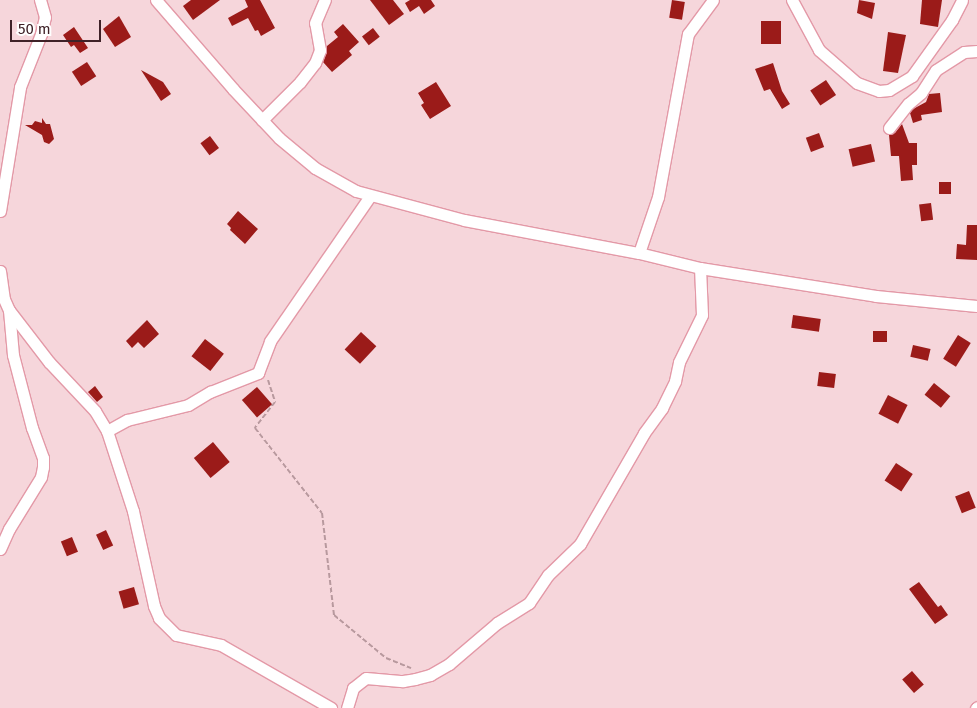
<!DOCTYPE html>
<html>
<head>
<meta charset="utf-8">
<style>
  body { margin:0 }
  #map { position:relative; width:977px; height:708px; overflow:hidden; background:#f6d6db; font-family:"Fira Sans",sans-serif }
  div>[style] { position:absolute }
  .building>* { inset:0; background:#9b1b19; transform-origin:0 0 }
  .path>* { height:2px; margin-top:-1px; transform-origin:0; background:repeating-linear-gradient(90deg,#b8999e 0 5px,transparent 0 7.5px) }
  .roads { filter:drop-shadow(1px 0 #e399a7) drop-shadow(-1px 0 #e399a7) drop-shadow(0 1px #e399a7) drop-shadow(0 -1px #e399a7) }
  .minor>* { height:11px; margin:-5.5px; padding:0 5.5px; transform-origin:5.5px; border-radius:5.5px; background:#fff }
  span { translate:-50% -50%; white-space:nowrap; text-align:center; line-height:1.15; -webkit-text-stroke:5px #fff; paint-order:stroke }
  .scale { position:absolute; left:10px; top:20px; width:91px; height:22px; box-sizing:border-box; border:2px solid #3f2228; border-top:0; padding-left:6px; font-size:15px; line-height:18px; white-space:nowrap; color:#3f2228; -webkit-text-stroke:4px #fff; paint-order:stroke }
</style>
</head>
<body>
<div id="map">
  <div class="building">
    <i style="clip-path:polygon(191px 0,220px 0,193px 20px,183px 6px)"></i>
    <i style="clip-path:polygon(245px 0,260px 0,275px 28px,261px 36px,258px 30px,255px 31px,248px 18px,232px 26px,228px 18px,248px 7px)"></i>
    <i style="clip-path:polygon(370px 0,393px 0,404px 14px,389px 25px)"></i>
    <i style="clip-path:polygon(410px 0,431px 0,435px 6px,424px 14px,419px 6px,410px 12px,405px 3px)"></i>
    <i style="left:672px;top:0;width:13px;height:18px;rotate:9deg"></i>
    <i style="clip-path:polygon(859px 0,875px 3px,872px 19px,857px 13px)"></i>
    <i style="clip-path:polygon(922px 0,942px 0,938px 27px,920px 24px)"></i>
    <i style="clip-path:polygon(119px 16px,131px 37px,115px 47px,103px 29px)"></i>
    <i style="left:761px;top:21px;width:20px;height:23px"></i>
    <i style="clip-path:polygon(343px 24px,359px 42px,349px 51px,352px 55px,332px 72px,323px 62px,327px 46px,338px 37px,334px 32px)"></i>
    <i style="clip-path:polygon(74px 27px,88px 48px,80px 53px,74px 45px,71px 47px,63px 35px)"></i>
    <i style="left:373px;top:28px;width:11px;height:14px;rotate:52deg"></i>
    <i style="clip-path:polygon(888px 32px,906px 35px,898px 73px,883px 71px)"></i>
    <i style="left:87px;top:62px;width:17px;height:18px;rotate:57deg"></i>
    <i style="clip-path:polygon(773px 63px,782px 91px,790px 104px,782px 109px,770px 89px,764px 91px,755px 69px)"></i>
    <i style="clip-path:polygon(141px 70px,163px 82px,171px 94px,161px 101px)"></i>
    <i style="left:826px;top:80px;width:18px;height:19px;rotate:56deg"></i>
    <i style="clip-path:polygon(436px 82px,451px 106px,430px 119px,421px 105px,424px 103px,418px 93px)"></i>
    <i style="clip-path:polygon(940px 93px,942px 112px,921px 115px,922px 120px,913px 123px,910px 113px,913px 109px,926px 102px,929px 94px)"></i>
    <i style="clip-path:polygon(42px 118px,46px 124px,50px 124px,54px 139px,49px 144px,44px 142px,42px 135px,25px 125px,32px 125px,35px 121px,42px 123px)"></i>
    <i style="clip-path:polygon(902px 124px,909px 143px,917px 143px,917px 165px,912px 165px,913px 180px,901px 181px,899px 156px,891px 156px,889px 135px,895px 133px)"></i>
    <i style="left:819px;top:133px;width:15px;height:14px;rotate:70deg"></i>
    <i style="left:210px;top:136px;width:15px;height:12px;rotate:53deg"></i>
    <i style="left:871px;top:144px;width:18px;height:23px;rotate:77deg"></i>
    <i style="left:939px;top:182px;width:12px;height:12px"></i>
    <i style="left:931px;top:203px;width:17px;height:12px;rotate:83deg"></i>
    <i style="clip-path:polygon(238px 211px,258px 229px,245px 244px,230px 230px,231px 228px,227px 224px)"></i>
    <i style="clip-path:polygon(967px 225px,977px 225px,977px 260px,956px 259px,957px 244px,966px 245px)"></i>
    <i style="left:793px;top:315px;width:28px;height:13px;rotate:8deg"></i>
    <i style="clip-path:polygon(147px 320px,159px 334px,144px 348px,138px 342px,132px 348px,126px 341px)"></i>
    <i style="left:873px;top:331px;width:14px;height:11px"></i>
    <i style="left:361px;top:332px;width:21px;height:24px;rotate:43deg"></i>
    <i style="left:958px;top:335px;width:15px;height:28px;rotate:32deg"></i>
    <i style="left:205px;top:339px;width:24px;height:22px;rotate:38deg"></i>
    <i style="left:913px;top:345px;width:18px;height:12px;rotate:13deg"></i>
    <i style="left:819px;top:372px;width:17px;height:14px;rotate:7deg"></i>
    <i style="left:934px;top:383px;width:21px;height:15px;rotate:39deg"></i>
    <i style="clip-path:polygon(95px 386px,103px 397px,97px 402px,88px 392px)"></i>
    <i style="left:257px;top:387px;width:23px;height:20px;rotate:49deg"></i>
    <i style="left:888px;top:395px;width:22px;height:21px;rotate:27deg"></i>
    <i style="left:213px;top:442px;width:26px;height:25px;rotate:50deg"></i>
    <i style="left:896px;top:463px;width:20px;height:21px;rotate:33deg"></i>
    <i style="left:969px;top:491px;width:18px;height:15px;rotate:68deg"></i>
    <i style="left:106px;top:530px;width:17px;height:11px;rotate:65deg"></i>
    <i style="left:72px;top:537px;width:16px;height:12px;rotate:68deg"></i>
    <i style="clip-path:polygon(919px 582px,938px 607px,941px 605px,948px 615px,935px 624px,909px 589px)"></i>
    <i style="left:134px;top:587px;width:18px;height:16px;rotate:74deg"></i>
    <i style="left:912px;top:671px;width:18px;height:13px;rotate:49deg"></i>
  </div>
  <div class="path">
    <i style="left:268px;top:380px;width:23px;rotate:72deg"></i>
    <i style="left:275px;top:402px;width:33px;rotate:128deg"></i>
    <i style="left:255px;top:428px;width:108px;rotate:51.8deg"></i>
    <i style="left:322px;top:513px;width:103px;rotate:83.3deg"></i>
    <i style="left:334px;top:615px;width:67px;rotate:39.6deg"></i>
    <i style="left:386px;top:658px;width:27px;rotate:22deg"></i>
  </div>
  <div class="roads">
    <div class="minor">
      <i style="left:156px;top:0;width:118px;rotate:49.1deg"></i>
      <i style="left:233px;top:89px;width:67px;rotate:46.8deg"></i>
      <i style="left:279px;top:138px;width:47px;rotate:39.8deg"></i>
      <i style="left:315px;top:168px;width:47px;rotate:29.3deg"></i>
      <i style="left:356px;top:191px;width:112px;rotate:15deg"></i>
      <i style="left:464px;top:220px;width:178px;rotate:10.7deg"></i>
      <i style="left:639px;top:253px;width:63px;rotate:13.8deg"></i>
      <i style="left:700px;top:268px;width:178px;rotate:9deg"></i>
      <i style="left:876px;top:296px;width:101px;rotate:5.7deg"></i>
      <i style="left:792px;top:0;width:57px;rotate:61.6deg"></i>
      <i style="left:819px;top:50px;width:50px;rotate:41deg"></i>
      <i style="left:857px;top:83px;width:23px;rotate:20deg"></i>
      <i style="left:879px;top:91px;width:10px;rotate:-6deg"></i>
      <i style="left:889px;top:90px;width:27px;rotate:-31deg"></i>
      <i style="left:912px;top:76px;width:69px;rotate:-54.5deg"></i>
      <i style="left:952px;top:20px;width:22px;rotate:-63deg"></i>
      <i style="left:262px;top:120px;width:54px;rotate:-45deg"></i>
      <i style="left:300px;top:82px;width:24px;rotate:-52deg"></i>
      <i style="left:315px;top:63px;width:14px;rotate:-69deg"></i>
      <i style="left:320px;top:50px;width:27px;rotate:-100deg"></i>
      <i style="left:315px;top:23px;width:25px;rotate:-67deg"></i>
      <i style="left:889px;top:128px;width:31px;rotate:-52deg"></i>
      <i style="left:908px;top:104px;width:17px;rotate:-40deg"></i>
      <i style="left:921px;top:93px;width:27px;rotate:-57deg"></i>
      <i style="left:936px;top:70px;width:33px;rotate:-33deg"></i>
      <i style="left:964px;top:52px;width:13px;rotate:-4deg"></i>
      <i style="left:0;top:211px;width:126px;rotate:-80.8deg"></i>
      <i style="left:20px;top:87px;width:57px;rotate:-68.4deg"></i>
      <i style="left:41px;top:34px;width:17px;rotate:-77deg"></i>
      <i style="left:45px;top:17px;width:18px;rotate:-106deg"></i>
      <i style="left:639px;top:253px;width:59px;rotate:-71.3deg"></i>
      <i style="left:658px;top:197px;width:166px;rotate:-79.6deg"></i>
      <i style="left:688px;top:34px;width:42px;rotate:-53.7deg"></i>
      <i style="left:0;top:271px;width:28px;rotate:82deg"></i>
      <i style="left:4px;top:299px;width:12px;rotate:66deg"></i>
      <i style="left:9px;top:310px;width:66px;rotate:52.4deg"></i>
      <i style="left:49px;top:362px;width:67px;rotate:46.8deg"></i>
      <i style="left:95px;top:411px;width:23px;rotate:59deg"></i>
      <i style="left:107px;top:431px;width:84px;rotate:72deg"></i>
      <i style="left:133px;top:511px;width:97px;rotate:77.5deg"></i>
      <i style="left:154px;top:606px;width:13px;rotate:67deg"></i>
      <i style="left:159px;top:618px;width:24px;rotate:45deg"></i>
      <i style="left:176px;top:635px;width:46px;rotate:12.5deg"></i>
      <i style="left:221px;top:645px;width:127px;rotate:29.8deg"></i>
      <i style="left:107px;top:431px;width:23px;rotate:-29deg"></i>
      <i style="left:127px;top:420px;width:63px;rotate:-13.8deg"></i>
      <i style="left:188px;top:405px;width:26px;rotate:-31deg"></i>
      <i style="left:210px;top:392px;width:52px;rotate:-21.6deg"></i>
      <i style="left:258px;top:373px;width:34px;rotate:-69deg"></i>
      <i style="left:270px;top:341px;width:176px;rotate:-55.4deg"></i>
      <i style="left:0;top:549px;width:22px;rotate:-66deg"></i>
      <i style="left:9px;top:529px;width:61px;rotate:-58.4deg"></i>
      <i style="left:41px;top:477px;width:10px;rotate:-79deg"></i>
      <i style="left:43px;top:467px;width:9px;rotate:-90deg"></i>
      <i style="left:43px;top:458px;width:32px;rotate:-110deg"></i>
      <i style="left:32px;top:428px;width:75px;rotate:-104.6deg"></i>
      <i style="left:13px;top:355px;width:45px;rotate:-95.1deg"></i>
      <i style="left:347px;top:708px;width:21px;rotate:-73deg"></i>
      <i style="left:353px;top:688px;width:16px;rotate:-38deg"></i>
      <i style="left:366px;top:678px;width:37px;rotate:5deg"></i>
      <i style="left:403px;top:681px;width:12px;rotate:-9deg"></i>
      <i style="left:415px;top:679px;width:16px;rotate:-15deg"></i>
      <i style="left:430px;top:675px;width:22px;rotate:-30deg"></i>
      <i style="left:449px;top:664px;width:63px;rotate:-40.5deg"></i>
      <i style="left:497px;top:623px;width:38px;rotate:-32deg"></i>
      <i style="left:529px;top:603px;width:34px;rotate:-56deg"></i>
      <i style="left:548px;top:575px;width:45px;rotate:-44.1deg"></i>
      <i style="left:580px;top:544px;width:128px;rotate:-60deg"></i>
      <i style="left:644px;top:433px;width:31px;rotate:-54deg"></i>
      <i style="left:662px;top:408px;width:30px;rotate:-64deg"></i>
      <i style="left:675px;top:381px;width:19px;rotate:-78deg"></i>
      <i style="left:679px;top:362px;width:52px;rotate:-63.9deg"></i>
      <i style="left:702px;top:315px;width:47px;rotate:-92.4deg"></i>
      <i style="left:976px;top:708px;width:1px;rotate:-45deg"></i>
    </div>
  </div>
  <div class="scale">50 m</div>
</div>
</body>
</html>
